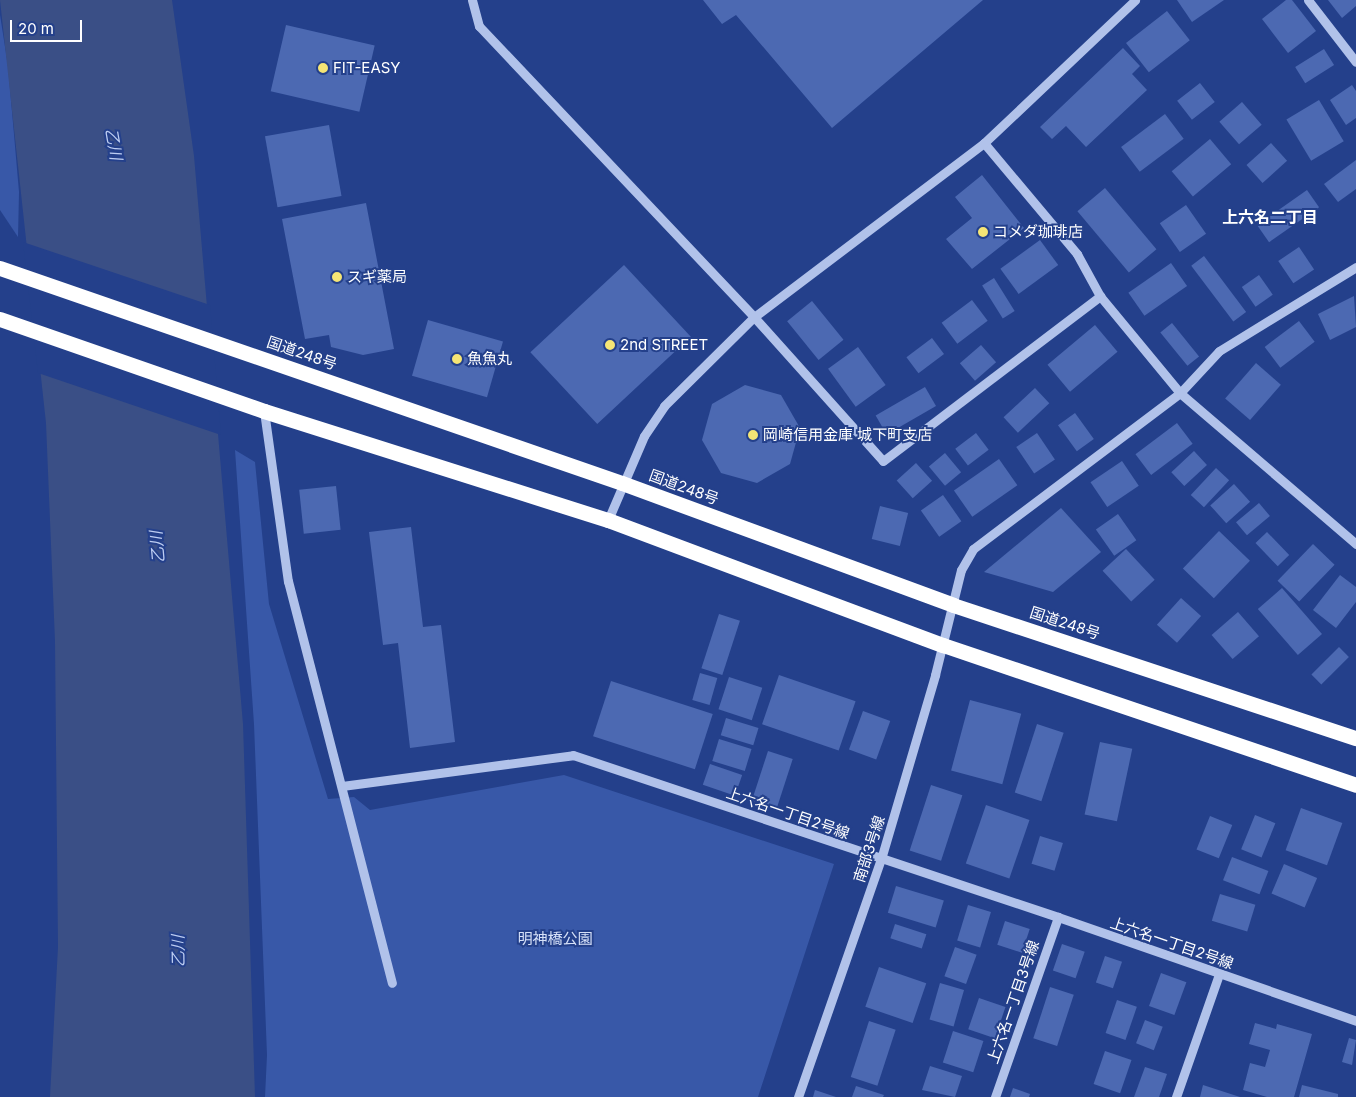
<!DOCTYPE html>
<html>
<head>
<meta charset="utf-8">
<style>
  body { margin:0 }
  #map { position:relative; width:1356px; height:1097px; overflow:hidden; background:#24408b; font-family:Inter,"Noto Sans JP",sans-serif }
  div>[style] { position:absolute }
  .green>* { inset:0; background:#3858a8 }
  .water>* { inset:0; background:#3a4f86 }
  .pier>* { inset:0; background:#24408b }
  .building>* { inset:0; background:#4c69b2; transform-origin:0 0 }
  .minor>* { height:9px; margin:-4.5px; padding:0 4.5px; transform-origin:4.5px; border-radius:4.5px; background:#b1c2ea }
  .highway>* { height:15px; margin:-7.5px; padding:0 7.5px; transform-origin:7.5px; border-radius:7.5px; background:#fff }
  .dots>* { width:14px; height:14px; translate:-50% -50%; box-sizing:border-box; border:2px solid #24408b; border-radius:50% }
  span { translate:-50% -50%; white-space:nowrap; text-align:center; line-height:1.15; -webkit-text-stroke:4px #24408b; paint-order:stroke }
  .poi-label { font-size:15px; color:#fff }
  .left { translate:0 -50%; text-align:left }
  .street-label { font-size:15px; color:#fff }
  .park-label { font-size:15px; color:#d6e0f8 }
  .water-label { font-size:16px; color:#bdcdf2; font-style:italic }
  .neighbourhood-label { font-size:16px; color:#fff; font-weight:700 }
  .scale { position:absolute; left:10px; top:20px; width:72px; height:22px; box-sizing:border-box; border:2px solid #fff; border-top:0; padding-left:6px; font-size:15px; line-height:18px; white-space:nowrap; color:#fff; -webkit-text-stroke:4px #24408b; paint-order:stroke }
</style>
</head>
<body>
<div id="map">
  <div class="green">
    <i style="clip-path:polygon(0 15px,8px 66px,19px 192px,18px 237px,0 210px)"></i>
    <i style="clip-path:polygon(235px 450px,255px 462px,269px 604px,328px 799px,354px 797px,370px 810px,564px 775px,834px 864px,758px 1097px,265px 1097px,267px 1055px,254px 724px)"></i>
  </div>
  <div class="water">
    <i style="clip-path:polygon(0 0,172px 0,194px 156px,243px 724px,255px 1097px,50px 1097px,58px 947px,55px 641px,46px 423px)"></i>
  </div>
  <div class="pier">
    <i style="clip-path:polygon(23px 242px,210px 305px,221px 435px,38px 373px)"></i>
  </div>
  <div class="building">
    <i style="clip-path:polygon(703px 0,983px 0,832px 128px,736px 15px,722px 24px)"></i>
    <i style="clip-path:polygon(1177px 0,1224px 0,1192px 22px)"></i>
    <i style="clip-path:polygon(1286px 0,1292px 0,1316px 31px,1288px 53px,1262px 19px)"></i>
    <i style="clip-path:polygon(1328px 0,1356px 0,1356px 6px,1342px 18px)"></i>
    <i style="left:1167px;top:11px;width:37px;height:52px;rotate:52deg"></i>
    <i style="left:286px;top:25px;width:91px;height:68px;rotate:13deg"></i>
    <i style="clip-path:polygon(1123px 48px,1140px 66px,1132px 74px,1147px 90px,1086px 147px,1066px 126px,1052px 139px,1040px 127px)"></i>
    <i style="left:1324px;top:49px;width:19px;height:34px;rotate:58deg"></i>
    <i style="left:1200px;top:83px;width:24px;height:29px;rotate:52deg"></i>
    <i style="clip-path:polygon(1352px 85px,1356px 91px,1356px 118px,1346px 125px,1330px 100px)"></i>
    <i style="left:1319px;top:100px;width:48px;height:38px;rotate:59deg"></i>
    <i style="left:1242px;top:102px;width:30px;height:30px;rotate:49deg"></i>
    <i style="left:1165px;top:114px;width:31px;height:55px;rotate:53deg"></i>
    <i style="left:329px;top:125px;width:72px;height:65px;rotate:80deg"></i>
    <i style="left:1210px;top:139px;width:33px;height:50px;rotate:50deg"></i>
    <i style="left:1271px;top:143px;width:24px;height:33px;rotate:48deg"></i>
    <i style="clip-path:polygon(1356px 160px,1356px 189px,1338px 202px,1324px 184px)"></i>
    <i style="clip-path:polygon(982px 175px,1024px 228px,972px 269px,946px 239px,972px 218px,955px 197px)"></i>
    <i style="left:1105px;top:188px;width:80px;height:36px;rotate:50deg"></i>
    <i style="left:1307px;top:190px;width:21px;height:61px;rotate:55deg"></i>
    <i style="clip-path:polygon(366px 203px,394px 349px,363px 355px,331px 347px,329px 335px,305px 339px,282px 219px)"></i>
    <i style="left:1186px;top:205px;width:35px;height:32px;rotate:55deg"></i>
    <i style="left:1040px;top:240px;width:31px;height:49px;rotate:54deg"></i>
    <i style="left:1299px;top:247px;width:27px;height:25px;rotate:56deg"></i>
    <i style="left:1204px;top:256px;width:70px;height:16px;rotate:53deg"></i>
    <i style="left:1171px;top:263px;width:28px;height:52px;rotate:55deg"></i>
    <i style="left:624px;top:265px;width:98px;height:128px;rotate:47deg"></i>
    <i style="left:1259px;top:275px;width:24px;height:21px;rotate:55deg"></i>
    <i style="left:994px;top:278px;width:39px;height:14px;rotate:58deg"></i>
    <i style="clip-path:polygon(1354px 296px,1356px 327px,1330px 340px,1318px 314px)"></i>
    <i style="left:972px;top:300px;width:26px;height:38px;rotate:53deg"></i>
    <i style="left:812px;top:301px;width:50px;height:32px;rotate:51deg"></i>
    <i style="left:428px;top:320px;width:78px;height:58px;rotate:16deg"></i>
    <i style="left:1299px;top:321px;width:26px;height:43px;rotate:53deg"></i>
    <i style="left:1172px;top:323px;width:43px;height:15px;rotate:51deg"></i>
    <i style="left:1095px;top:325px;width:35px;height:62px;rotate:50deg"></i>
    <i style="left:932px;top:338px;width:20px;height:32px;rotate:53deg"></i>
    <i style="left:981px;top:345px;width:23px;height:28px;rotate:49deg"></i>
    <i style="left:858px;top:347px;width:47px;height:37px;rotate:54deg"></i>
    <i style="left:1256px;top:363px;width:33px;height:47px;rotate:41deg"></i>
    <i style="clip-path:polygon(745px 385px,781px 395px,800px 428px,790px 464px,757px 483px,721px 473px,702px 440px,712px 404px)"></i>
    <i style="left:925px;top:387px;width:22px;height:57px;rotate:60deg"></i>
    <i style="left:1035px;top:388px;width:21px;height:43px;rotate:47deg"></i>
    <i style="left:1075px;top:413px;width:32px;height:21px;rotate:54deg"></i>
    <i style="left:1177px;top:423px;width:26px;height:52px;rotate:53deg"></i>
    <i style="left:976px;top:433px;width:21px;height:26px;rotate:53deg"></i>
    <i style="left:1037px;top:433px;width:32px;height:25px;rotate:56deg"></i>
    <i style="left:1194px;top:451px;width:19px;height:31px;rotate:47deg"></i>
    <i style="left:945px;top:453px;width:25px;height:21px;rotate:50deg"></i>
    <i style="left:999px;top:459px;width:32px;height:55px;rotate:55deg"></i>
    <i style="left:1122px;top:461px;width:30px;height:38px;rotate:56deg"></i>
    <i style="left:916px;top:463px;width:24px;height:26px;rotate:48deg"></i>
    <i style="left:1216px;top:468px;width:18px;height:37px;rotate:43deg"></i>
    <i style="left:1234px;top:484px;width:24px;height:32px;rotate:48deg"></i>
    <i style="left:336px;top:486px;width:44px;height:37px;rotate:84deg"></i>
    <i style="left:943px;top:495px;width:32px;height:27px;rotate:55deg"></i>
    <i style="left:1259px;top:503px;width:17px;height:30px;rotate:50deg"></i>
    <i style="left:880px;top:506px;width:29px;height:34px;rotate:14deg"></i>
    <i style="clip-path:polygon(1061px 508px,1101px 552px,1053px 592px,984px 572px)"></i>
    <i style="left:1118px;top:514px;width:32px;height:27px;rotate:55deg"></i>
    <i style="clip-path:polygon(411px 527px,423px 627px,441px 625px,455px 742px,410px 748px,398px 643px,383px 645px,369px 532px)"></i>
    <i style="left:1219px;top:531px;width:43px;height:52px;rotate:44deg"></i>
    <i style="left:1267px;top:532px;width:32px;height:16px;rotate:46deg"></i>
    <i style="left:1313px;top:544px;width:30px;height:51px;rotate:44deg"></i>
    <i style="left:1126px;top:549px;width:42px;height:32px;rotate:47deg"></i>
    <i style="clip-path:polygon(1340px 575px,1356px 587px,1356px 602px,1336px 628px,1313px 610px)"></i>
    <i style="left:1282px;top:588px;width:61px;height:32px;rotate:49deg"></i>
    <i style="left:1181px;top:598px;width:27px;height:36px;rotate:42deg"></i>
    <i style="left:1238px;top:612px;width:32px;height:35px;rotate:49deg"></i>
    <i style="left:719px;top:614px;width:22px;height:57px;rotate:18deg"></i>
    <i style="left:1339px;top:647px;width:14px;height:39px;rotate:45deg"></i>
    <i style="left:700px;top:673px;width:18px;height:28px;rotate:16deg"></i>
    <i style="left:779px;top:675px;width:81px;height:52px;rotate:19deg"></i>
    <i style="left:729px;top:677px;width:35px;height:34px;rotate:18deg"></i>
    <i style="left:611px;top:681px;width:107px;height:58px;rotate:18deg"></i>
    <i style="left:970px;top:700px;width:53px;height:73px;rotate:15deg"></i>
    <i style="left:863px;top:711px;width:29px;height:41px;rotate:20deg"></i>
    <i style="left:726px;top:718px;width:34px;height:18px;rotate:17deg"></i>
    <i style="left:1037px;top:724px;width:28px;height:72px;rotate:18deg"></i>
    <i style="left:719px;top:739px;width:34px;height:23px;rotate:17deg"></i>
    <i style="left:1100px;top:742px;width:33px;height:74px;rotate:12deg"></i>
    <i style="left:768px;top:751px;width:26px;height:52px;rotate:18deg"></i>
    <i style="left:710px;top:764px;width:34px;height:22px;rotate:19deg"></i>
    <i style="left:931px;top:785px;width:33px;height:69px;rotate:18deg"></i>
    <i style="left:986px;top:805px;width:46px;height:62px;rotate:19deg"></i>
    <i style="left:1301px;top:808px;width:44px;height:45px;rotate:20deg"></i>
    <i style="left:1255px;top:815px;width:22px;height:37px;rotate:22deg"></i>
    <i style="left:1210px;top:816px;width:24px;height:36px;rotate:22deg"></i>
    <i style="left:1040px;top:836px;width:24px;height:29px;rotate:17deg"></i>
    <i style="left:1232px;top:857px;width:39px;height:25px;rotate:21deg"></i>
    <i style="left:1284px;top:864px;width:36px;height:32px;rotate:23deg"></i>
    <i style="left:896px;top:886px;width:50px;height:28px;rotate:17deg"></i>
    <i style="left:1220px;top:894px;width:37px;height:28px;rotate:17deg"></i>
    <i style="left:968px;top:905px;width:24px;height:37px;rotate:17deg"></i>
    <i style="left:1005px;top:921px;width:26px;height:25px;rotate:18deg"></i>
    <i style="left:895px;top:924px;width:33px;height:15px;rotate:18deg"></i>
    <i style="left:1062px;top:944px;width:24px;height:28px;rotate:19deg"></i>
    <i style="left:955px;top:947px;width:23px;height:31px;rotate:20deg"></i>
    <i style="left:1105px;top:956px;width:18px;height:28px;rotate:19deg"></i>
    <i style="left:879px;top:967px;width:50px;height:42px;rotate:19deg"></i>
    <i style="left:1161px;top:973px;width:27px;height:35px;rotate:20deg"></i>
    <i style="left:940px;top:983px;width:25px;height:38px;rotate:16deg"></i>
    <i style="left:1050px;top:987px;width:25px;height:54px;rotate:18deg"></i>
    <i style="left:979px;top:998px;width:28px;height:33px;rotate:19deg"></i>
    <i style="left:1117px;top:1000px;width:21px;height:35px;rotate:19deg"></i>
    <i style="left:1145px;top:1020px;width:19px;height:25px;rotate:21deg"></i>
    <i style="left:869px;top:1021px;width:28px;height:59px;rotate:18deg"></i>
    <i style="clip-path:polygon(1255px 1023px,1276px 1029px,1277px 1024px,1312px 1034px,1294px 1097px,1267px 1097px,1243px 1090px,1250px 1063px,1265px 1067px,1270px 1050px,1249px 1044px)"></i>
    <i style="left:953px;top:1031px;width:32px;height:33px;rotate:18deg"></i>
    <i style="clip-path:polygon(1349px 1038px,1356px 1040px,1352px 1065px,1342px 1062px)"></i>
    <i style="left:1105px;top:1051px;width:28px;height:35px;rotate:19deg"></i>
    <i style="clip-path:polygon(930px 1066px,962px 1076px,955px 1097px,922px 1090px)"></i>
    <i style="clip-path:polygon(1145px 1067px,1167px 1074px,1159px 1097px,1134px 1097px)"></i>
    <i style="clip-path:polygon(1203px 1085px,1240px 1097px,1200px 1097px)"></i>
    <i style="clip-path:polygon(1302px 1085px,1338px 1094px,1338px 1097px,1299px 1097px)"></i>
    <i style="clip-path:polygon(856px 1086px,884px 1095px,883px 1097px,852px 1097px)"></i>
    <i style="clip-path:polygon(1013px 1088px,1030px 1094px,1029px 1097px,1010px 1097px)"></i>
    <i style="clip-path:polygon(815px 1090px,836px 1097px,813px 1097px)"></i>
  </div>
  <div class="minor">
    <i style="left:472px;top:0;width:27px;rotate:75deg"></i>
    <i style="left:479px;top:26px;width:400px;rotate:46.6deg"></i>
    <i style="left:754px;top:317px;width:193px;rotate:48.1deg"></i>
    <i style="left:883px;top:461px;width:273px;rotate:-37.2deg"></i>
    <i style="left:1308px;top:0;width:78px;rotate:52.3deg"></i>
    <i style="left:984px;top:143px;width:145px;rotate:50deg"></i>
    <i style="left:1077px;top:254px;width:48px;rotate:61.3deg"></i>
    <i style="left:1100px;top:296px;width:126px;rotate:50.5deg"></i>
    <i style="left:1180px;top:393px;width:232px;rotate:40.6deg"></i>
    <i style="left:264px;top:411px;width:172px;rotate:82deg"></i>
    <i style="left:288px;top:581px;width:415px;rotate:75.5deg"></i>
    <i style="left:608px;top:520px;width:91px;rotate:-66.8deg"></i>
    <i style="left:644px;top:436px;width:36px;rotate:-56deg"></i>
    <i style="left:664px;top:406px;width:127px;rotate:-44.7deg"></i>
    <i style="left:754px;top:317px;width:288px;rotate:-37.1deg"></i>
    <i style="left:984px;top:143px;width:208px;rotate:-43.4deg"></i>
    <i style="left:342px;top:786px;width:233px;rotate:-7.6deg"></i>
    <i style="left:573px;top:755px;width:511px;rotate:18.47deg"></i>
    <i style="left:1058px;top:917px;width:316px;rotate:19.2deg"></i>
    <i style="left:798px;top:1097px;width:252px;rotate:-70.8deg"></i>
    <i style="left:881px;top:859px;width:192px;rotate:-73.6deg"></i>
    <i style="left:935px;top:675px;width:108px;rotate:-76.1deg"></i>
    <i style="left:961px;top:570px;width:24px;rotate:-60deg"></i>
    <i style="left:973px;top:549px;width:259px;rotate:-37deg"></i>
    <i style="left:1180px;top:393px;width:57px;rotate:-47.1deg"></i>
    <i style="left:1219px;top:351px;width:161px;rotate:-31.5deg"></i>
    <i style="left:995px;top:1097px;width:191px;rotate:-70.7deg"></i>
    <i style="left:1176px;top:1097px;width:130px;rotate:-70.7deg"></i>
  </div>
  <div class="highway">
    <i style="left:0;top:268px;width:658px;rotate:19.07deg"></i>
    <i style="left:622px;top:483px;width:353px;rotate:20.2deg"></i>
    <i style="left:953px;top:605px;width:424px;rotate:18.3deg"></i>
    <i style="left:0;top:319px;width:280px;rotate:19.2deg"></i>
    <i style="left:264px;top:411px;width:361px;rotate:17.6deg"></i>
    <i style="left:608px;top:520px;width:358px;rotate:20.5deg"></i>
    <i style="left:943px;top:645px;width:436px;rotate:18.7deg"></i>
  </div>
  <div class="dots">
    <i style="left:323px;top:68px;background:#f5e575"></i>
    <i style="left:983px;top:232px;background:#f5e575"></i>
    <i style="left:337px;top:277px;background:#f5e575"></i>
    <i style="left:610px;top:345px;background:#f5e575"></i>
    <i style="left:457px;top:359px;background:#f5e575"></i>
    <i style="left:753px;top:435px;background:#f5e575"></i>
  </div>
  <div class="poi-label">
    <span class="left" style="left:333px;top:68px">FIT-EASY</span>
    <span class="left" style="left:993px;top:232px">コメダ珈琲店</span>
    <span class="left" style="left:347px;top:277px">スギ薬局</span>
    <span class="left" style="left:620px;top:345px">2nd STREET</span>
    <span class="left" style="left:467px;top:359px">魚魚丸</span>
    <span class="left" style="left:763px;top:435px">岡崎信用金庫 城下町支店</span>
  </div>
  <div class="street-label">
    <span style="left:302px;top:353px;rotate:19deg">国道248号</span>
    <span style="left:684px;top:487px;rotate:20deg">国道248号</span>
    <span style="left:1065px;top:623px;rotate:18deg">国道248号</span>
    <span style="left:788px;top:813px;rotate:19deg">上六名一丁目2号線</span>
    <span style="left:869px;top:849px;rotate:-72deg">南部3号線</span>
    <span style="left:1172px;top:943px;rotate:19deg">上六名一丁目2号線</span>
    <span style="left:1013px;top:1002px;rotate:-71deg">上六名一丁目3号線</span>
  </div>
  <div class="park-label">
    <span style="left:555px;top:939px">明神橋公園</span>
  </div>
  <div class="water-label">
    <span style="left:114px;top:144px;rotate:80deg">乙川</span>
    <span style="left:157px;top:547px;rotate:-95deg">乙川</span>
    <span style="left:178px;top:951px;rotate:-91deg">乙川</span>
  </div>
  <div class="neighbourhood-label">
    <span style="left:1270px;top:217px">上六名二丁目</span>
  </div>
  <div class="scale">20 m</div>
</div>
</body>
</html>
